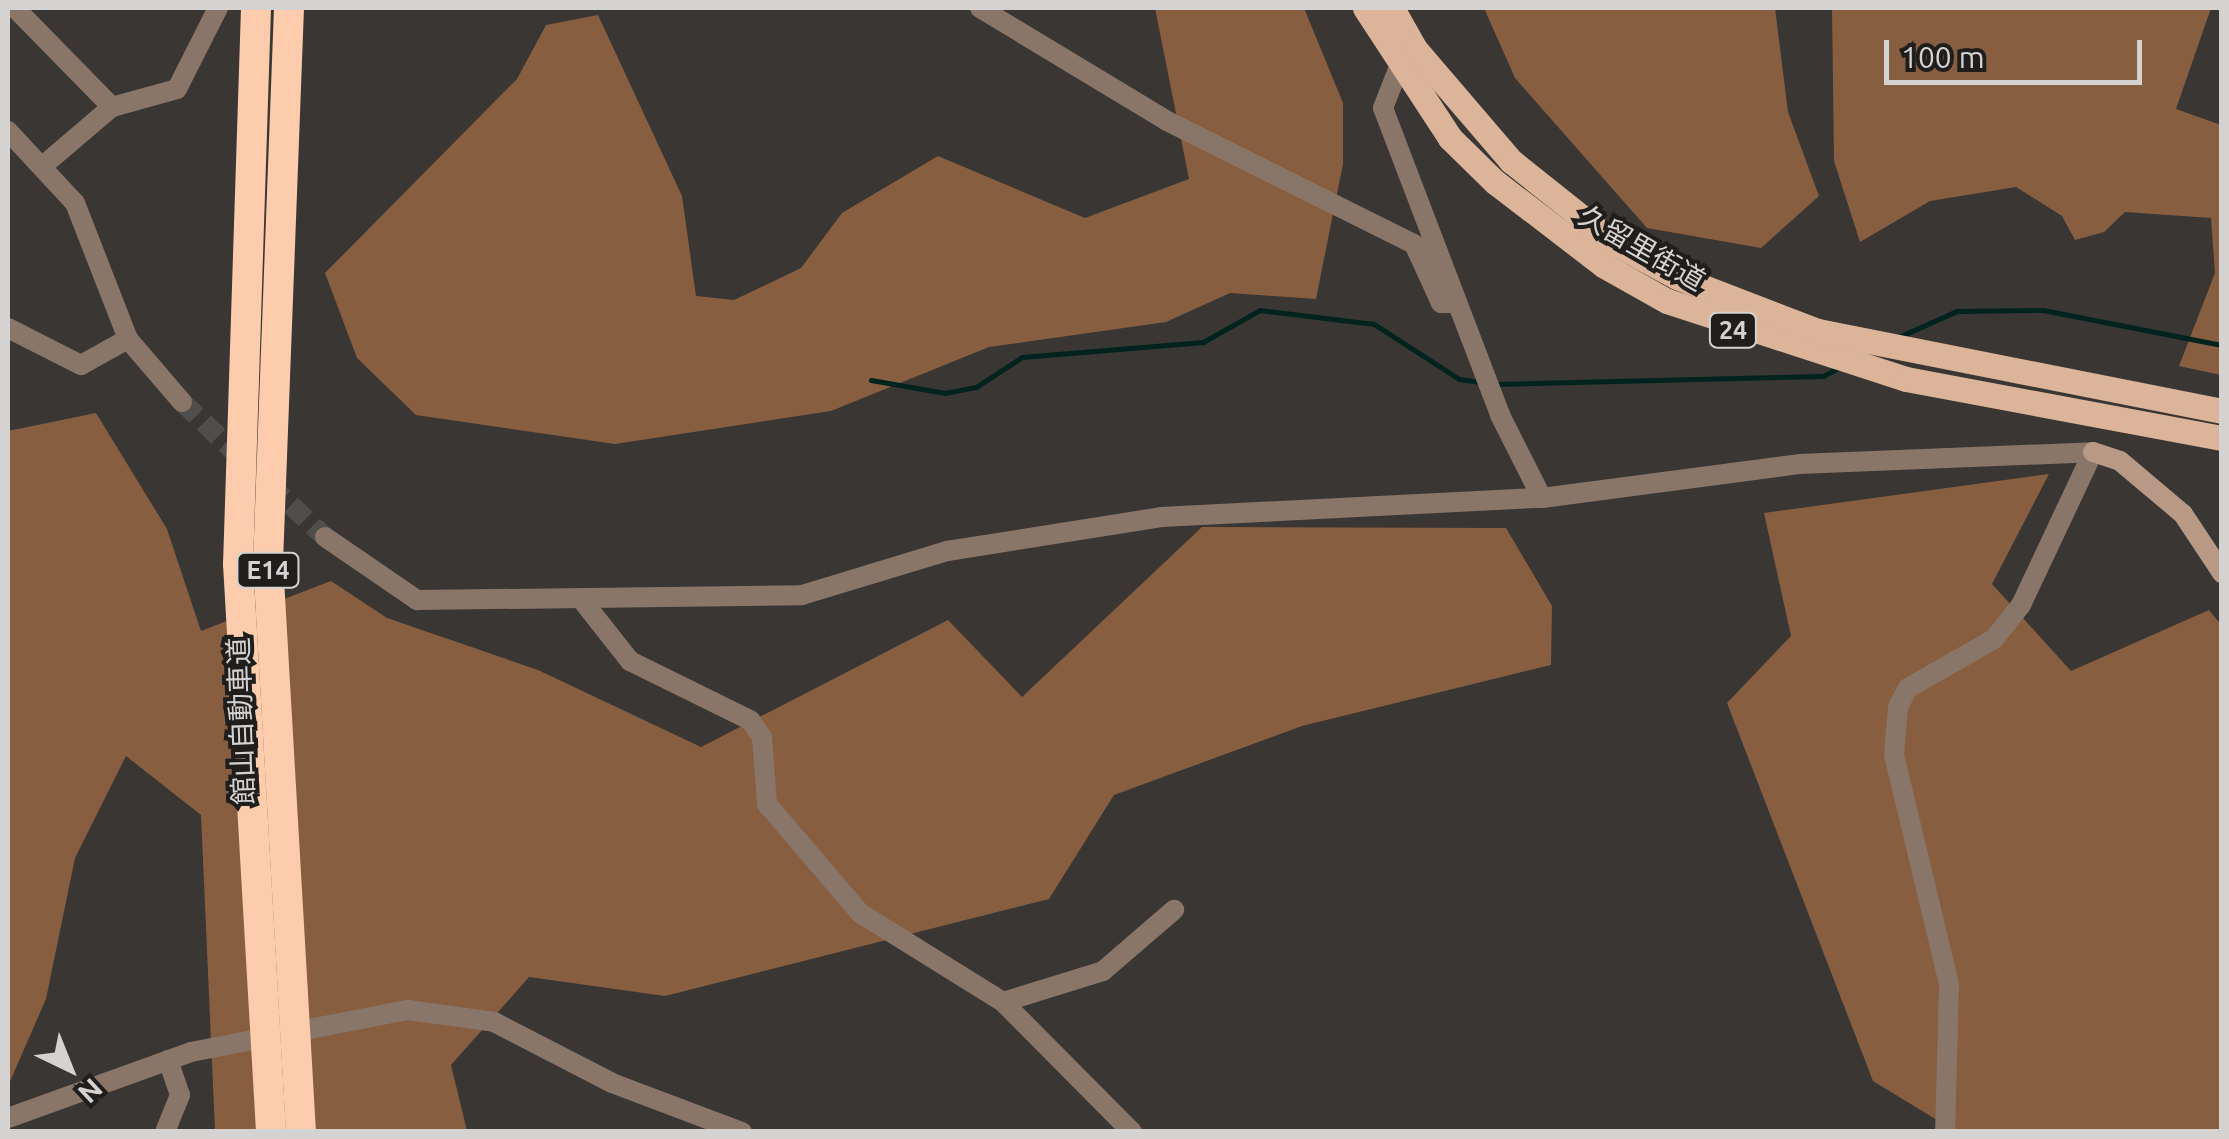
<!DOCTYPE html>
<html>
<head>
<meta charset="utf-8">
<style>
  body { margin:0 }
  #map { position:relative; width:2229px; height:1139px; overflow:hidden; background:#393634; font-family:Ubuntu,"Noto Sans JP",sans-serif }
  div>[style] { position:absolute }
  .forest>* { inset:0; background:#875e40 }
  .stream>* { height:5px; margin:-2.5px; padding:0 2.5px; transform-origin:2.5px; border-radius:2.5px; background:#00231e }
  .street-tunnel>* { height:20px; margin-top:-10px; transform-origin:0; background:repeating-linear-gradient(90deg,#504e4c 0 20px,transparent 0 30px) }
  .street>* { height:20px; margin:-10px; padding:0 10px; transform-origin:10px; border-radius:10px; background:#8a7669 }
  .secondary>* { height:20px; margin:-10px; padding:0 10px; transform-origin:10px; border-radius:10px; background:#b89985 }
  .primary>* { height:25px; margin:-12.5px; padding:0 12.5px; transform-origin:12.5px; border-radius:12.5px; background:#dbb499 }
  .highway>* { height:30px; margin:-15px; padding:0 15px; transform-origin:15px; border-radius:15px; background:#fcccac }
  span { translate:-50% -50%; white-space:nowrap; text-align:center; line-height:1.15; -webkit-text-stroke:8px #1f1e1d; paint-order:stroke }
  .shield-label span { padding:2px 8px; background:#1f1e1d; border:2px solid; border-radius:8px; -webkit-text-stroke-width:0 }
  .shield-label { font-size:25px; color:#d5d3d2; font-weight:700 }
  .street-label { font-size:28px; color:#d5d3d2 }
  .frame { position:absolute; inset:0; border:10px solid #d5d3d2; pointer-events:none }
  .north { position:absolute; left:20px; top:1019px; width:100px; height:100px; -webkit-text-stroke:8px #1f1e1d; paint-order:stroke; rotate:137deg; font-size:28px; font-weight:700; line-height:40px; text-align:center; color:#d5d3d2 }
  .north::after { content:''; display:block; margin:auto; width:35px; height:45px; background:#d5d3d2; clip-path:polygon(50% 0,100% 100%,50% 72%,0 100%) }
  .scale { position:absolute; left:1884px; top:40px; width:258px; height:45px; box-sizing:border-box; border:5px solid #d5d3d2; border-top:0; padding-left:12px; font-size:30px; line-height:35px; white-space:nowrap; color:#d5d3d2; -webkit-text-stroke:8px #1f1e1d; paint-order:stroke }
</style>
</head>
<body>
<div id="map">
  <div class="forest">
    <i style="clip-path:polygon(1155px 8px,1304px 8px,1343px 103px,1343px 164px,1316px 299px,1230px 293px,1166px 322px,989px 347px,831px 411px,615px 444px,416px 415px,357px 358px,325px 273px,517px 79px,546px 25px,598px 15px,682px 196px,696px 296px,734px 300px,801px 268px,842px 213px,938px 156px,1085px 218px,1189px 179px)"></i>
    <i style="clip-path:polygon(1484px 8px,1775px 8px,1788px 112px,1819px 196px,1761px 248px,1647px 228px,1515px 78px)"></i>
    <i style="clip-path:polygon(1832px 8px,2211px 8px,2176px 109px,2221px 125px,2221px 375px,2179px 366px,2215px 273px,2211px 218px,2125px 212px,2104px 232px,2075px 240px,2062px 216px,2016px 187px,1930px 201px,1860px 242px,1834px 161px)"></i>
    <i style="clip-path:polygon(96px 413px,167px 529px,201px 631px,331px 581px,387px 618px,538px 670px,701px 747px,948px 620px,1022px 697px,1202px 527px,1506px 528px,1552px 606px,1551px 665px,1302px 726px,1114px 795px,1049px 899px,665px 996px,529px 977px,451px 1065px,467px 1131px,215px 1131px,201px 815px,126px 756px,75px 858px,46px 999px,8px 1086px,8px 431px)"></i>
    <i style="clip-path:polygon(2049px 474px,1992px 584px,2071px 671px,2209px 610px,2222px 626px,2221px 1131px,1955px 1131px,1873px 1081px,1727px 703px,1791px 636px,1764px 513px)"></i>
  </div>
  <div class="stream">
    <i style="left:1896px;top:338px;width:67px;rotate:-23.9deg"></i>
    <i style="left:1957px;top:311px;width:86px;rotate:-0.7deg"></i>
    <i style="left:2043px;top:310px;width:182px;rotate:11.1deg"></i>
    <i style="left:871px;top:380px;width:75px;rotate:10deg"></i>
    <i style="left:945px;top:393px;width:32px;rotate:-11deg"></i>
    <i style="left:976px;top:387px;width:55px;rotate:-33.1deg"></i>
    <i style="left:1022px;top:357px;width:182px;rotate:-4.7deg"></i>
    <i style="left:1203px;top:342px;width:65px;rotate:-29.3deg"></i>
    <i style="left:1260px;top:310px;width:115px;rotate:7deg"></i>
    <i style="left:1374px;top:324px;width:101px;rotate:32.9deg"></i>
    <i style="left:1459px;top:379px;width:21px;rotate:8deg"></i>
    <i style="left:1496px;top:384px;width:327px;rotate:-1.4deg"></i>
    <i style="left:1823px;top:376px;width:17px;rotate:-28deg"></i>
  </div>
  <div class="street-tunnel">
    <i style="left:182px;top:402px;width:197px;rotate:43.4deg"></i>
  </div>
  <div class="street">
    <i style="left:15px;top:8px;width:139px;rotate:45.6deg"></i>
    <i style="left:980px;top:8px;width:218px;rotate:31.1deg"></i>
    <i style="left:1167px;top:121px;width:276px;rotate:26.5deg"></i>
    <i style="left:1414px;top:244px;width:65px;rotate:65.4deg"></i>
    <i style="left:1441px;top:303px;width:16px"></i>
    <i style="left:1399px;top:67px;width:44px;rotate:111.3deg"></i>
    <i style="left:1383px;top:108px;width:329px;rotate:69.1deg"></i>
    <i style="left:1500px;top:415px;width:93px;rotate:63.2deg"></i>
    <i style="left:8px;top:131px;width:98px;rotate:47.1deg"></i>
    <i style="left:75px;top:203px;width:146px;rotate:68.7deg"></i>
    <i style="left:128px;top:339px;width:83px;rotate:49.4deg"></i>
    <i style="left:45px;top:164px;width:88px;rotate:-40.4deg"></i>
    <i style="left:112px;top:107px;width:67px;rotate:-15.5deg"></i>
    <i style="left:177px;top:89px;width:91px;rotate:-63.2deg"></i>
    <i style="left:8px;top:328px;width:82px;rotate:26.9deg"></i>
    <i style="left:81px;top:365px;width:54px;rotate:-29deg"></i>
    <i style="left:325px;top:537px;width:112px;rotate:34.4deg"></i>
    <i style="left:417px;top:600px;width:385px;rotate:-0.7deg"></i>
    <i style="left:802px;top:595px;width:152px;rotate:-16.9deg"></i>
    <i style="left:947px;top:551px;width:217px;rotate:-9deg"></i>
    <i style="left:1161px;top:517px;width:381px;rotate:-2.9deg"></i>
    <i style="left:1542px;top:498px;width:259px;rotate:-7.5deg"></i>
    <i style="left:1799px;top:464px;width:294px;rotate:-2.3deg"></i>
    <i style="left:2093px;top:452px;width:169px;rotate:115.2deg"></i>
    <i style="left:2021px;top:605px;width:43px;rotate:128.5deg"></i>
    <i style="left:1994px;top:639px;width:99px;rotate:150.3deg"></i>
    <i style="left:1908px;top:688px;width:21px;rotate:118deg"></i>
    <i style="left:1898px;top:707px;width:48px;rotate:94.8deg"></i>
    <i style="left:1894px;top:755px;width:236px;rotate:76.5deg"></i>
    <i style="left:1949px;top:984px;width:148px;rotate:91.5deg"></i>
    <i style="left:585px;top:604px;width:73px;rotate:51.7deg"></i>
    <i style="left:630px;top:661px;width:134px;rotate:26.2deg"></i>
    <i style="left:750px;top:720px;width:21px;rotate:55deg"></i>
    <i style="left:762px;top:737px;width:67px;rotate:85.7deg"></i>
    <i style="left:767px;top:804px;width:143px;rotate:49.5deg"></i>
    <i style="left:860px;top:913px;width:168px;rotate:31.9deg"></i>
    <i style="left:1003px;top:1002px;width:183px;rotate:45.2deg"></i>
    <i style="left:1003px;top:1002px;width:105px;rotate:-17.2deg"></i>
    <i style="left:1103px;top:971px;width:94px;rotate:-40.7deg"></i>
    <i style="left:8px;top:1118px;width:195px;rotate:-19.8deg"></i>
    <i style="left:191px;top:1052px;width:221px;rotate:-11deg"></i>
    <i style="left:408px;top:1010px;width:87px;rotate:7.9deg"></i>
    <i style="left:494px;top:1022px;width:133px;rotate:27.3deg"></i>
    <i style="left:612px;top:1083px;width:139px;rotate:20.7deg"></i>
    <i style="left:165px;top:1132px;width:40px;rotate:-68deg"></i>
    <i style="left:180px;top:1095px;width:37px;rotate:-109deg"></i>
  </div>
  <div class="secondary">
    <i style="left:2093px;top:452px;width:28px;rotate:18deg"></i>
    <i style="left:2120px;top:461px;width:82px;rotate:40.1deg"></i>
    <i style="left:2183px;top:514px;width:71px;rotate:56.5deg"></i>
  </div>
  <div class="primary">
    <i style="left:1365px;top:8px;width:155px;rotate:56.8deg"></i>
    <i style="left:1450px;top:138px;width:63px;rotate:44.4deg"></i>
    <i style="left:1495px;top:182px;width:136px;rotate:37.5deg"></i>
    <i style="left:1603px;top:265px;width:73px;rotate:29.4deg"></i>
    <i style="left:1667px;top:301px;width:251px;rotate:18.1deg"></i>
    <i style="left:1906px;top:379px;width:321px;rotate:10.6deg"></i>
    <i style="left:1392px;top:8px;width:47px;rotate:60.7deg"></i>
    <i style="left:1415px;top:49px;width:148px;rotate:49.4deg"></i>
    <i style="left:1511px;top:161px;width:132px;rotate:38.5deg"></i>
    <i style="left:1614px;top:243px;width:72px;rotate:28.4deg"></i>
    <i style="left:1677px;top:277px;width:151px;rotate:21deg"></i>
    <i style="left:1818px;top:331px;width:412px;rotate:11.2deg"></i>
  </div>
  <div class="highway">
    <i style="left:256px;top:8px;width:556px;rotate:91.85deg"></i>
    <i style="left:238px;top:564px;width:569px;rotate:86.67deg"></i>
    <i style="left:289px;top:8px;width:554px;rotate:92.17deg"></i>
    <i style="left:268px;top:562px;width:571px;rotate:86.69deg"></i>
  </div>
  <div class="shield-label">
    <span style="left:1733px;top:330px">24</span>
    <span style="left:268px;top:570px">E14</span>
  </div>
  <div class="street-label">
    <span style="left:1642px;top:248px;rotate:30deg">久留里街道</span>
    <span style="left:241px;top:721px;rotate:-92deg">館山自動車道</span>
  </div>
  <div class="frame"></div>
  <div class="north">N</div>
  <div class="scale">100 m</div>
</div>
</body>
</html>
